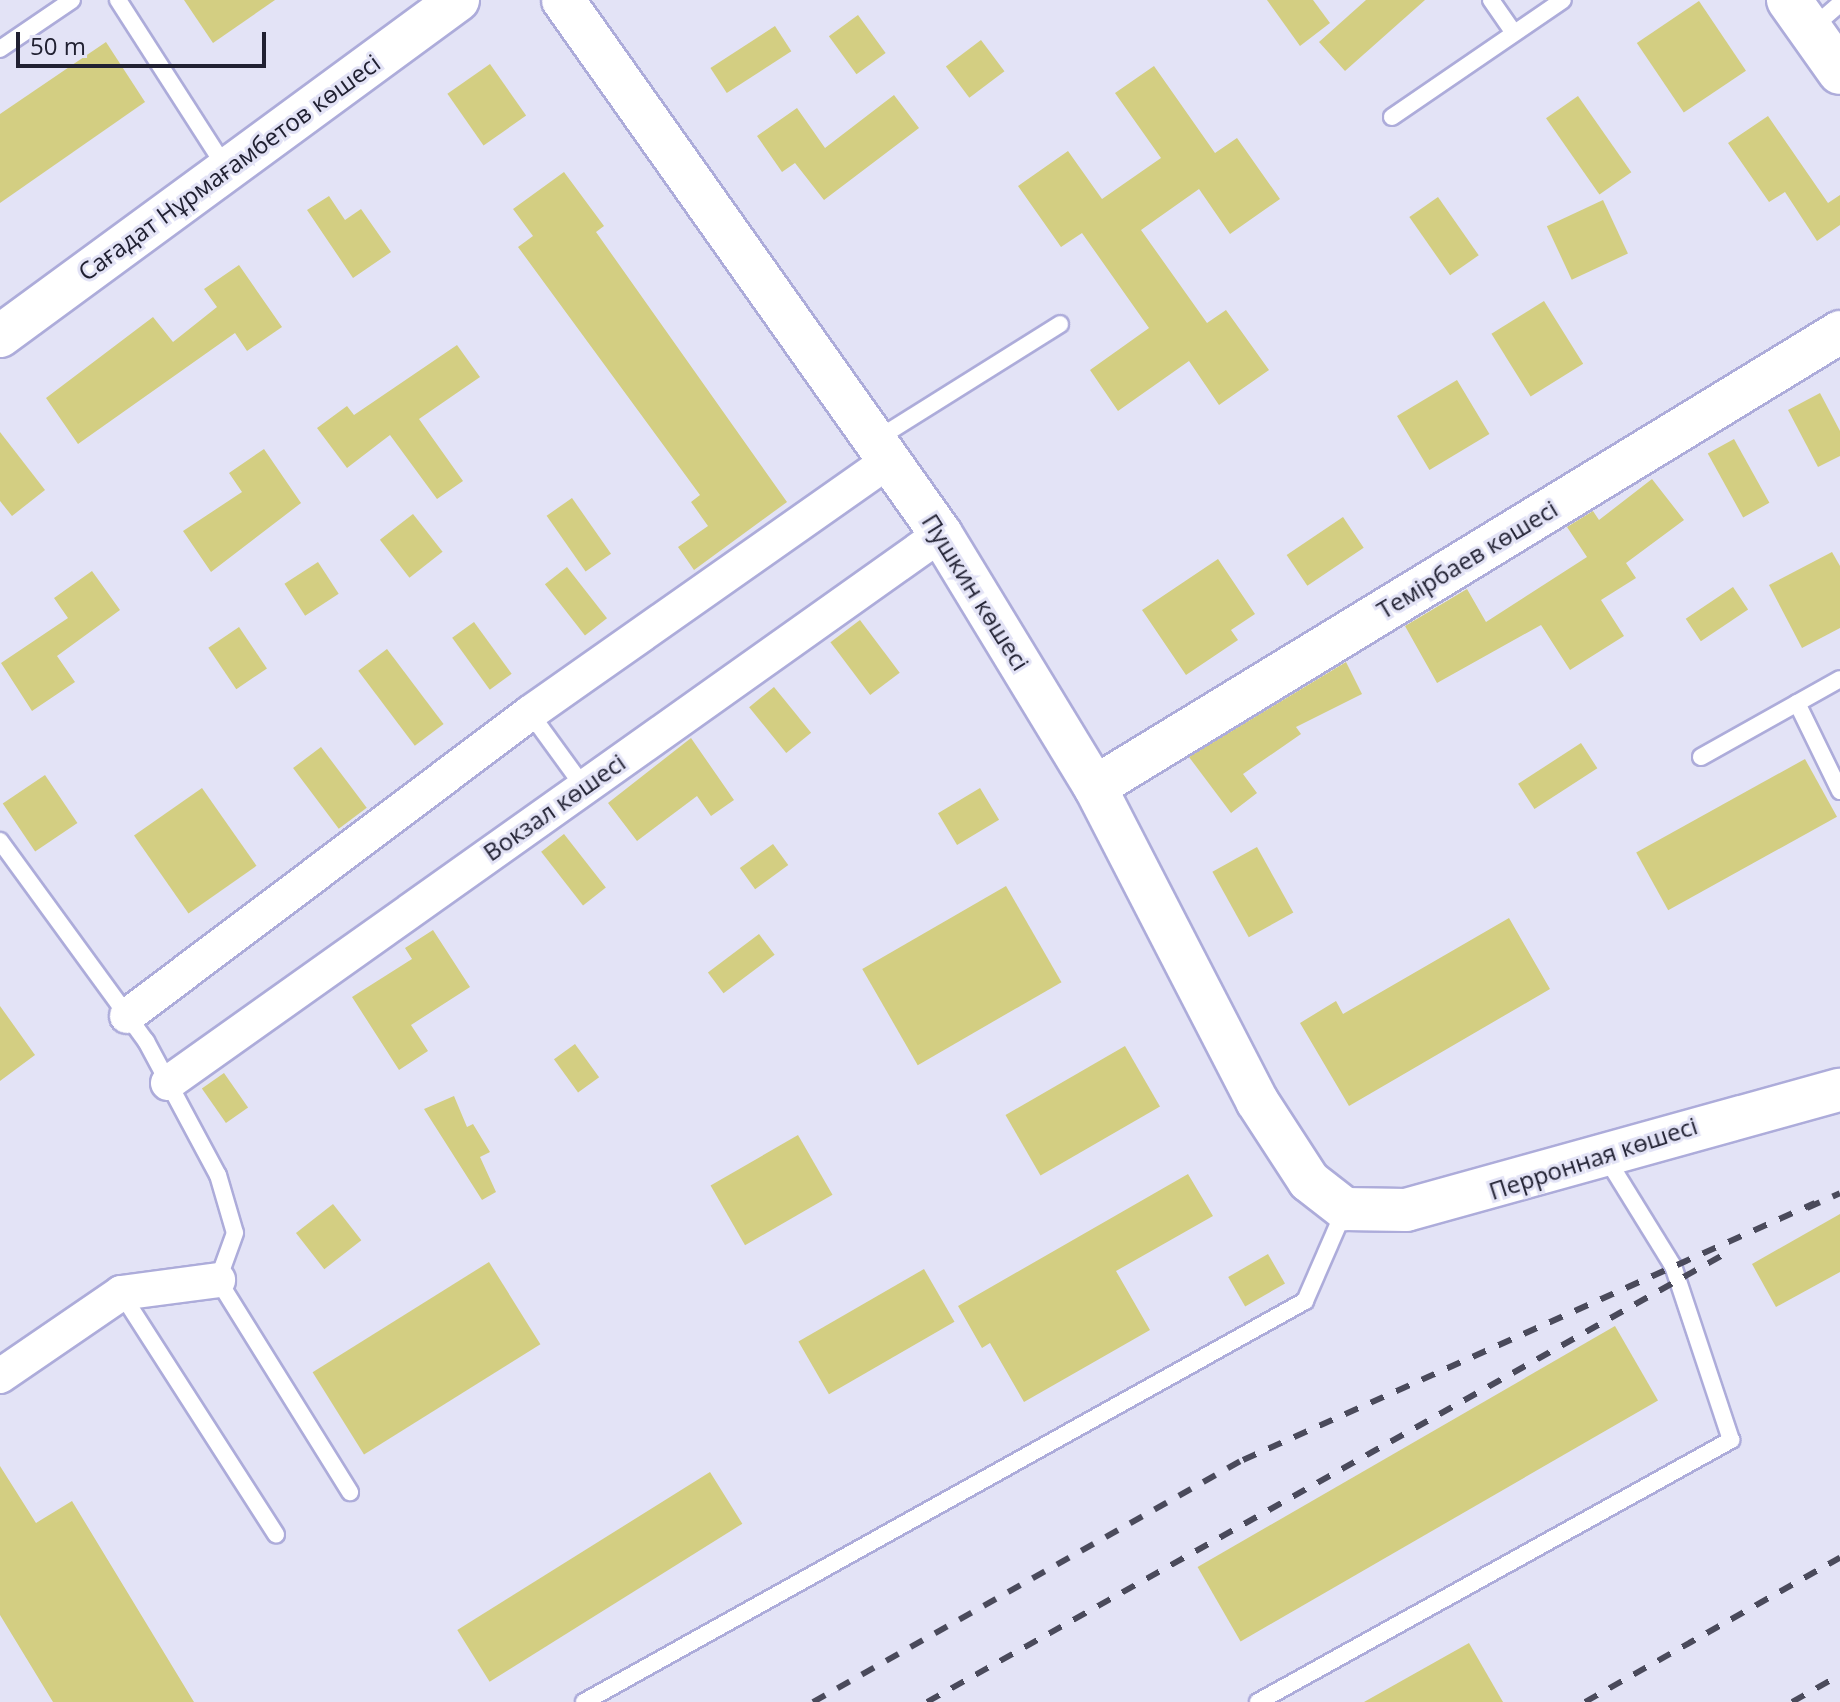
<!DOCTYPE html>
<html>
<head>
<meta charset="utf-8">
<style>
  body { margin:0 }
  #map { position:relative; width:1840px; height:1702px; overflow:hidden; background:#e3e3f6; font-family:"Open Sans",sans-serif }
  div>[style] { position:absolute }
  .building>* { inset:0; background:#d3ce82; transform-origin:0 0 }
  .roads { filter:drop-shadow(2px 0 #adacda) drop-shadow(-2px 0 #adacda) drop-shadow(0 2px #adacda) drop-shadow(0 -2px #adacda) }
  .service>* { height:16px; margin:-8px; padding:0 8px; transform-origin:8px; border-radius:8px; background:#fff }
  .minor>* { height:34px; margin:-17px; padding:0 17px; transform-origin:17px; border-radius:17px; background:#fff }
  .tertiary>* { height:42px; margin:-21px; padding:0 21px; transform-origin:21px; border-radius:21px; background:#fff }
  .secondary>* { height:44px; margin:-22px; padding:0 22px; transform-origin:22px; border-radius:22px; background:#fff }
  .rail>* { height:6px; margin-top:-3px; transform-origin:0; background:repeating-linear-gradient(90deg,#4a4a5b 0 14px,transparent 0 28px) }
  span { translate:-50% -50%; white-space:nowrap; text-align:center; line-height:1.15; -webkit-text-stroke:6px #e3e3f6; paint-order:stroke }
  .street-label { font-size:24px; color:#212132 }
  .scale { position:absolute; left:16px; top:32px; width:250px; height:36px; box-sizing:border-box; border:4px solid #212132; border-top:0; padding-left:10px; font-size:24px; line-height:28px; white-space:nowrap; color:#212132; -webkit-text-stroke:6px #e3e3f6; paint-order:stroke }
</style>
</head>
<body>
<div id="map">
  <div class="building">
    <i style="clip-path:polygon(184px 0,275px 0,213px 43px)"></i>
    <i style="clip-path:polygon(1267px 0,1313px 0,1330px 23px,1300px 46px)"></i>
    <i style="clip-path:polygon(1366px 0,1425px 0,1345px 71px,1319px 42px)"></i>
    <i style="left:1699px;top:1px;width:84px;height:75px;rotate:56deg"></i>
    <i style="left:858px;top:15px;width:47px;height:36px;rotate:54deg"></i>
    <i style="left:775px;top:26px;width:30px;height:77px;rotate:57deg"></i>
    <i style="left:981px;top:40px;width:39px;height:44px;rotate:53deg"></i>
    <i style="clip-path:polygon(106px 42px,145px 102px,0 203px,0 114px)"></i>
    <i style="left:490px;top:64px;width:63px;height:52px;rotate:55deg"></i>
    <i style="clip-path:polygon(1154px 66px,1215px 153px,1237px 138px,1280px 199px,1230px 234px,1199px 189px,1141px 230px,1207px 323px,1226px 310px,1269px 370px,1219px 405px,1189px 361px,1118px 411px,1090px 370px,1149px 328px,1082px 233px,1061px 247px,1018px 186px,1068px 151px,1102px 199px,1161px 158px,1115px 93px)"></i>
    <i style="clip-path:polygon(894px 95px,919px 128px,824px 200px,795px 163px,782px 172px,757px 136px,797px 108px,825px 148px)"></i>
    <i style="left:1578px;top:96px;width:93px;height:39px;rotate:55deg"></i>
    <i style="clip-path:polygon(1768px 116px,1828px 203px,1840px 195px,1840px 225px,1817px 241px,1785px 192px,1769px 202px,1728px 143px)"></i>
    <i style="clip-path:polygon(564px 172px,604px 226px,596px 232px,787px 502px,694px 570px,678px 547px,708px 526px,691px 502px,700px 495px,518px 247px,533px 236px,513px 209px)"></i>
    <i style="clip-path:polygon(329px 196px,345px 220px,361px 209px,391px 252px,353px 278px,307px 210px)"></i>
    <i style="left:1438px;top:197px;width:71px;height:35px;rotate:55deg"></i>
    <i style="left:1603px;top:200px;width:59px;height:62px;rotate:65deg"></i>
    <i style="clip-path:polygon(239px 265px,282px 327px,247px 351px,235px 333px,78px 444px,46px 398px,153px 317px,173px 342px,217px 307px,204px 289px)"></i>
    <i style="left:1544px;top:301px;width:74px;height:62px;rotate:58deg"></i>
    <i style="clip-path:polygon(457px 345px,480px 377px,419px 419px,463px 481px,437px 499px,390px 435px,347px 468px,317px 428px,347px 406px,354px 415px)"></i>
    <i style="left:1457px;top:380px;width:63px;height:70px;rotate:59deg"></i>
    <i style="clip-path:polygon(1820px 393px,1840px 431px,1840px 456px,1818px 467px,1788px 410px)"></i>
    <i style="clip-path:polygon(0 432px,45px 490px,12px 516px,0 501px)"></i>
    <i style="left:1734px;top:439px;width:73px;height:30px;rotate:61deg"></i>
    <i style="clip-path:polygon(264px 449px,301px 503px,211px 572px,183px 531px,242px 492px,229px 473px)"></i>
    <i style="clip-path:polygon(1652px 479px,1684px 520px,1626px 563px,1636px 578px,1601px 600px,1624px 636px,1570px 670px,1541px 625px,1437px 683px,1405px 626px,1467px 589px,1486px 622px,1587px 557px,1567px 527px,1593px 511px,1599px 520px)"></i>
    <i style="left:572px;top:498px;width:68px;height:31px;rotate:55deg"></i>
    <i style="left:413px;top:514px;width:48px;height:42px;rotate:52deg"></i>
    <i style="left:1343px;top:517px;width:37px;height:68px;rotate:56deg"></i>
    <i style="clip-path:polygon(1832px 552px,1840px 566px,1840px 628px,1802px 648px,1769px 585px)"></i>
    <i style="clip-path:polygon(1218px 559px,1255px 614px,1231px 630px,1238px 640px,1186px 675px,1142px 610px)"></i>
    <i style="left:318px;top:562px;width:38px;height:40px;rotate:57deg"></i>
    <i style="left:567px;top:567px;width:65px;height:28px;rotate:52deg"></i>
    <i style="clip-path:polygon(92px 571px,120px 610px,57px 656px,75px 682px,32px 711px,1px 663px,68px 618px,54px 598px)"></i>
    <i style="left:1733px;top:587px;width:27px;height:57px;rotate:56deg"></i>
    <i style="left:860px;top:620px;width:66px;height:37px;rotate:53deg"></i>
    <i style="left:474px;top:622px;width:64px;height:27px;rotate:54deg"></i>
    <i style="left:239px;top:627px;width:50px;height:37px;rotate:56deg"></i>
    <i style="left:387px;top:649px;width:94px;height:36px;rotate:53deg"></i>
    <i style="clip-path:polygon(1346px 662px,1362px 694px,1296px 727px,1301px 734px,1243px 774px,1257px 793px,1231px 813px,1189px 757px)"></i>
    <i style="left:774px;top:687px;width:59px;height:32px;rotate:51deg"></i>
    <i style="clip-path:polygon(691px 738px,734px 800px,711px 816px,697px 796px,637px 841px,608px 803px)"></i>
    <i style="left:1581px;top:743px;width:30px;height:75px;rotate:57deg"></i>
    <i style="left:321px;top:747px;width:76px;height:35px;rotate:53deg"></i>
    <i style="left:1805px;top:759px;width:66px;height:193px;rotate:61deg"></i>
    <i style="left:45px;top:775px;width:58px;height:51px;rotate:56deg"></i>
    <i style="left:202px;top:788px;width:95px;height:83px;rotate:55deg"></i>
    <i style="left:980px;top:788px;width:37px;height:49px;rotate:59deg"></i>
    <i style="left:564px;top:834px;width:68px;height:29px;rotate:52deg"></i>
    <i style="left:773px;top:844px;width:26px;height:41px;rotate:54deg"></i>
    <i style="left:1257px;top:847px;width:75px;height:51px;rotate:61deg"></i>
    <i style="left:1006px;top:886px;width:111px;height:166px;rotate:60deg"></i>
    <i style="clip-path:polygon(1509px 918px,1550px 989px,1349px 1106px,1300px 1023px,1336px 1001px,1343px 1014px)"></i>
    <i style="clip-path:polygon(433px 930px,470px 987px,411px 1025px,428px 1051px,399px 1070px,352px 997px,412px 959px,405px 948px)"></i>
    <i style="left:759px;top:934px;width:26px;height:64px;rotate:53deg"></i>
    <i style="clip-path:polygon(0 1006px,35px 1055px,0 1081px)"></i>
    <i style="left:575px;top:1044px;width:41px;height:26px;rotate:54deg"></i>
    <i style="left:1125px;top:1046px;width:70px;height:138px;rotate:60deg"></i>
    <i style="left:224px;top:1073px;width:42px;height:27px;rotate:55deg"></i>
    <i style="clip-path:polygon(454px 1096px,467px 1127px,473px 1124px,490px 1152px,480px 1157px,496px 1192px,482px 1200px,424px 1109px)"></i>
    <i style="left:798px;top:1135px;width:69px;height:101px;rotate:60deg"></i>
    <i style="clip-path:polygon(1188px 1174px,1213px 1216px,1116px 1271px,1150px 1330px,1024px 1402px,990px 1343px,982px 1348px,958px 1306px)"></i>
    <i style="left:333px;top:1204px;width:46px;height:47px;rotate:52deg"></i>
    <i style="clip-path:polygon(1840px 1214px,1840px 1272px,1776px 1307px,1752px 1264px)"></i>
    <i style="left:1268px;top:1254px;width:34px;height:46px;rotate:60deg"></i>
    <i style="left:489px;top:1262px;width:97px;height:208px;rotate:58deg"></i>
    <i style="left:924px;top:1269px;width:61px;height:145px;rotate:60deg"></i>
    <i style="left:1615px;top:1326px;width:86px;height:482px;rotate:60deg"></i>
    <i style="clip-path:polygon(0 1466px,36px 1523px,72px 1501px,194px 1702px,53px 1702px,0 1615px)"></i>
    <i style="left:710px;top:1472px;width:61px;height:298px;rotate:58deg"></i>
    <i style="clip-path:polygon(1469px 1643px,1503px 1702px,1364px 1702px)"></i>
  </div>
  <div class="roads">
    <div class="service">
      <i style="left:118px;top:0;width:200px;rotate:57.3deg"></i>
      <i style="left:1491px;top:0;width:40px;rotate:55.1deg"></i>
      <i style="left:1812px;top:28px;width:37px;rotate:-41deg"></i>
      <i style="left:0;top:49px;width:87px;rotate:-34.2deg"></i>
      <i style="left:1392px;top:117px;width:207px;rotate:-34.4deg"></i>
      <i style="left:877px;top:439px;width:216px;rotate:-32.1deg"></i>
      <i style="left:1797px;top:703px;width:98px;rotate:64deg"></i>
      <i style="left:530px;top:713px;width:90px;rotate:54deg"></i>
      <i style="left:1701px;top:757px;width:159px;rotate:-29.3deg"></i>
      <i style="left:0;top:841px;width:248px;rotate:53.9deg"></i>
      <i style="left:146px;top:1041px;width:152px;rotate:61.8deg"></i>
      <i style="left:218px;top:1175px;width:60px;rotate:73.7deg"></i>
      <i style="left:235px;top:1233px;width:50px;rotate:109.9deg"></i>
      <i style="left:218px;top:1280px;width:250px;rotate:58.1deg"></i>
      <i style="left:121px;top:1293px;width:287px;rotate:57.3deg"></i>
      <i style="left:584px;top:1702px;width:825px;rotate:-29.08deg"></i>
      <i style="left:1305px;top:1301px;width:100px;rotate:-66.5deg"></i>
      <i style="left:1258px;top:1702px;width:541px;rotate:-28.98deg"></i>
      <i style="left:1731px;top:1440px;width:183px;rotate:-108.4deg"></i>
      <i style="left:1673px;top:1266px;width:129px;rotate:-121.7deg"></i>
    </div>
    <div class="minor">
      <i style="left:127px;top:1016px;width:504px;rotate:-36.94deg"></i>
      <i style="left:530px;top:713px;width:441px;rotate:-35.1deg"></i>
      <i style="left:168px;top:1083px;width:948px;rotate:-35.38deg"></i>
      <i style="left:0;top:1376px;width:147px;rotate:-34.4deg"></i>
      <i style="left:121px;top:1293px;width:98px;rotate:-7.6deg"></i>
    </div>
    <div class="tertiary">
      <i style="left:563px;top:0;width:654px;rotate:54.71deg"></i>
      <i style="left:941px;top:534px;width:296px;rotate:58.7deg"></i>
      <i style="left:1095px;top:787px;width:353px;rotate:62.7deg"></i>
      <i style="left:1257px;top:1101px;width:95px;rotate:57deg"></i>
      <i style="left:1309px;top:1181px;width:46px;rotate:37.9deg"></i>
      <i style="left:1345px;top:1209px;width:61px;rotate:0.9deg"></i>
      <i style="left:1406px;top:1210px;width:450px;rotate:-15.5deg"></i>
      <i style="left:0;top:336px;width:568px;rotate:-36.26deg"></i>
      <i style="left:1095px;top:787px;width:873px;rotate:-31.41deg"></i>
    </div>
    <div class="secondary">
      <i style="left:1789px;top:0;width:88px;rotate:54.7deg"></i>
    </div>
  </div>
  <div class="rail">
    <i style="left:1807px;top:1208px;width:36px;rotate:-24deg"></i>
    <i style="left:813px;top:1702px;width:493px;rotate:-29.4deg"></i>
    <i style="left:1243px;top:1460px;width:627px;rotate:-24.19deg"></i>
    <i style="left:927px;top:1702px;width:913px;rotate:-29.32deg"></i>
    <i style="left:1585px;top:1702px;width:293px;rotate:-29.5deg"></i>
    <i style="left:1792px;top:1702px;width:55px;rotate:-29.4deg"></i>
  </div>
  <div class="street-label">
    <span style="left:229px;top:167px;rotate:-36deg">Сағадат Нұрмағамбетов көшесі</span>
    <span style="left:1467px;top:559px;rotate:-31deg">Темірбаев көшесі</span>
    <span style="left:976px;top:592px;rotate:58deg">Пушкин көшесі</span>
    <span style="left:554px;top:807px;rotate:-35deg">Вокзал көшесі</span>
    <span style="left:1593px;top:1158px;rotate:-18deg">Перронная көшесі</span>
  </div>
  <div class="scale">50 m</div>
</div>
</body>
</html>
